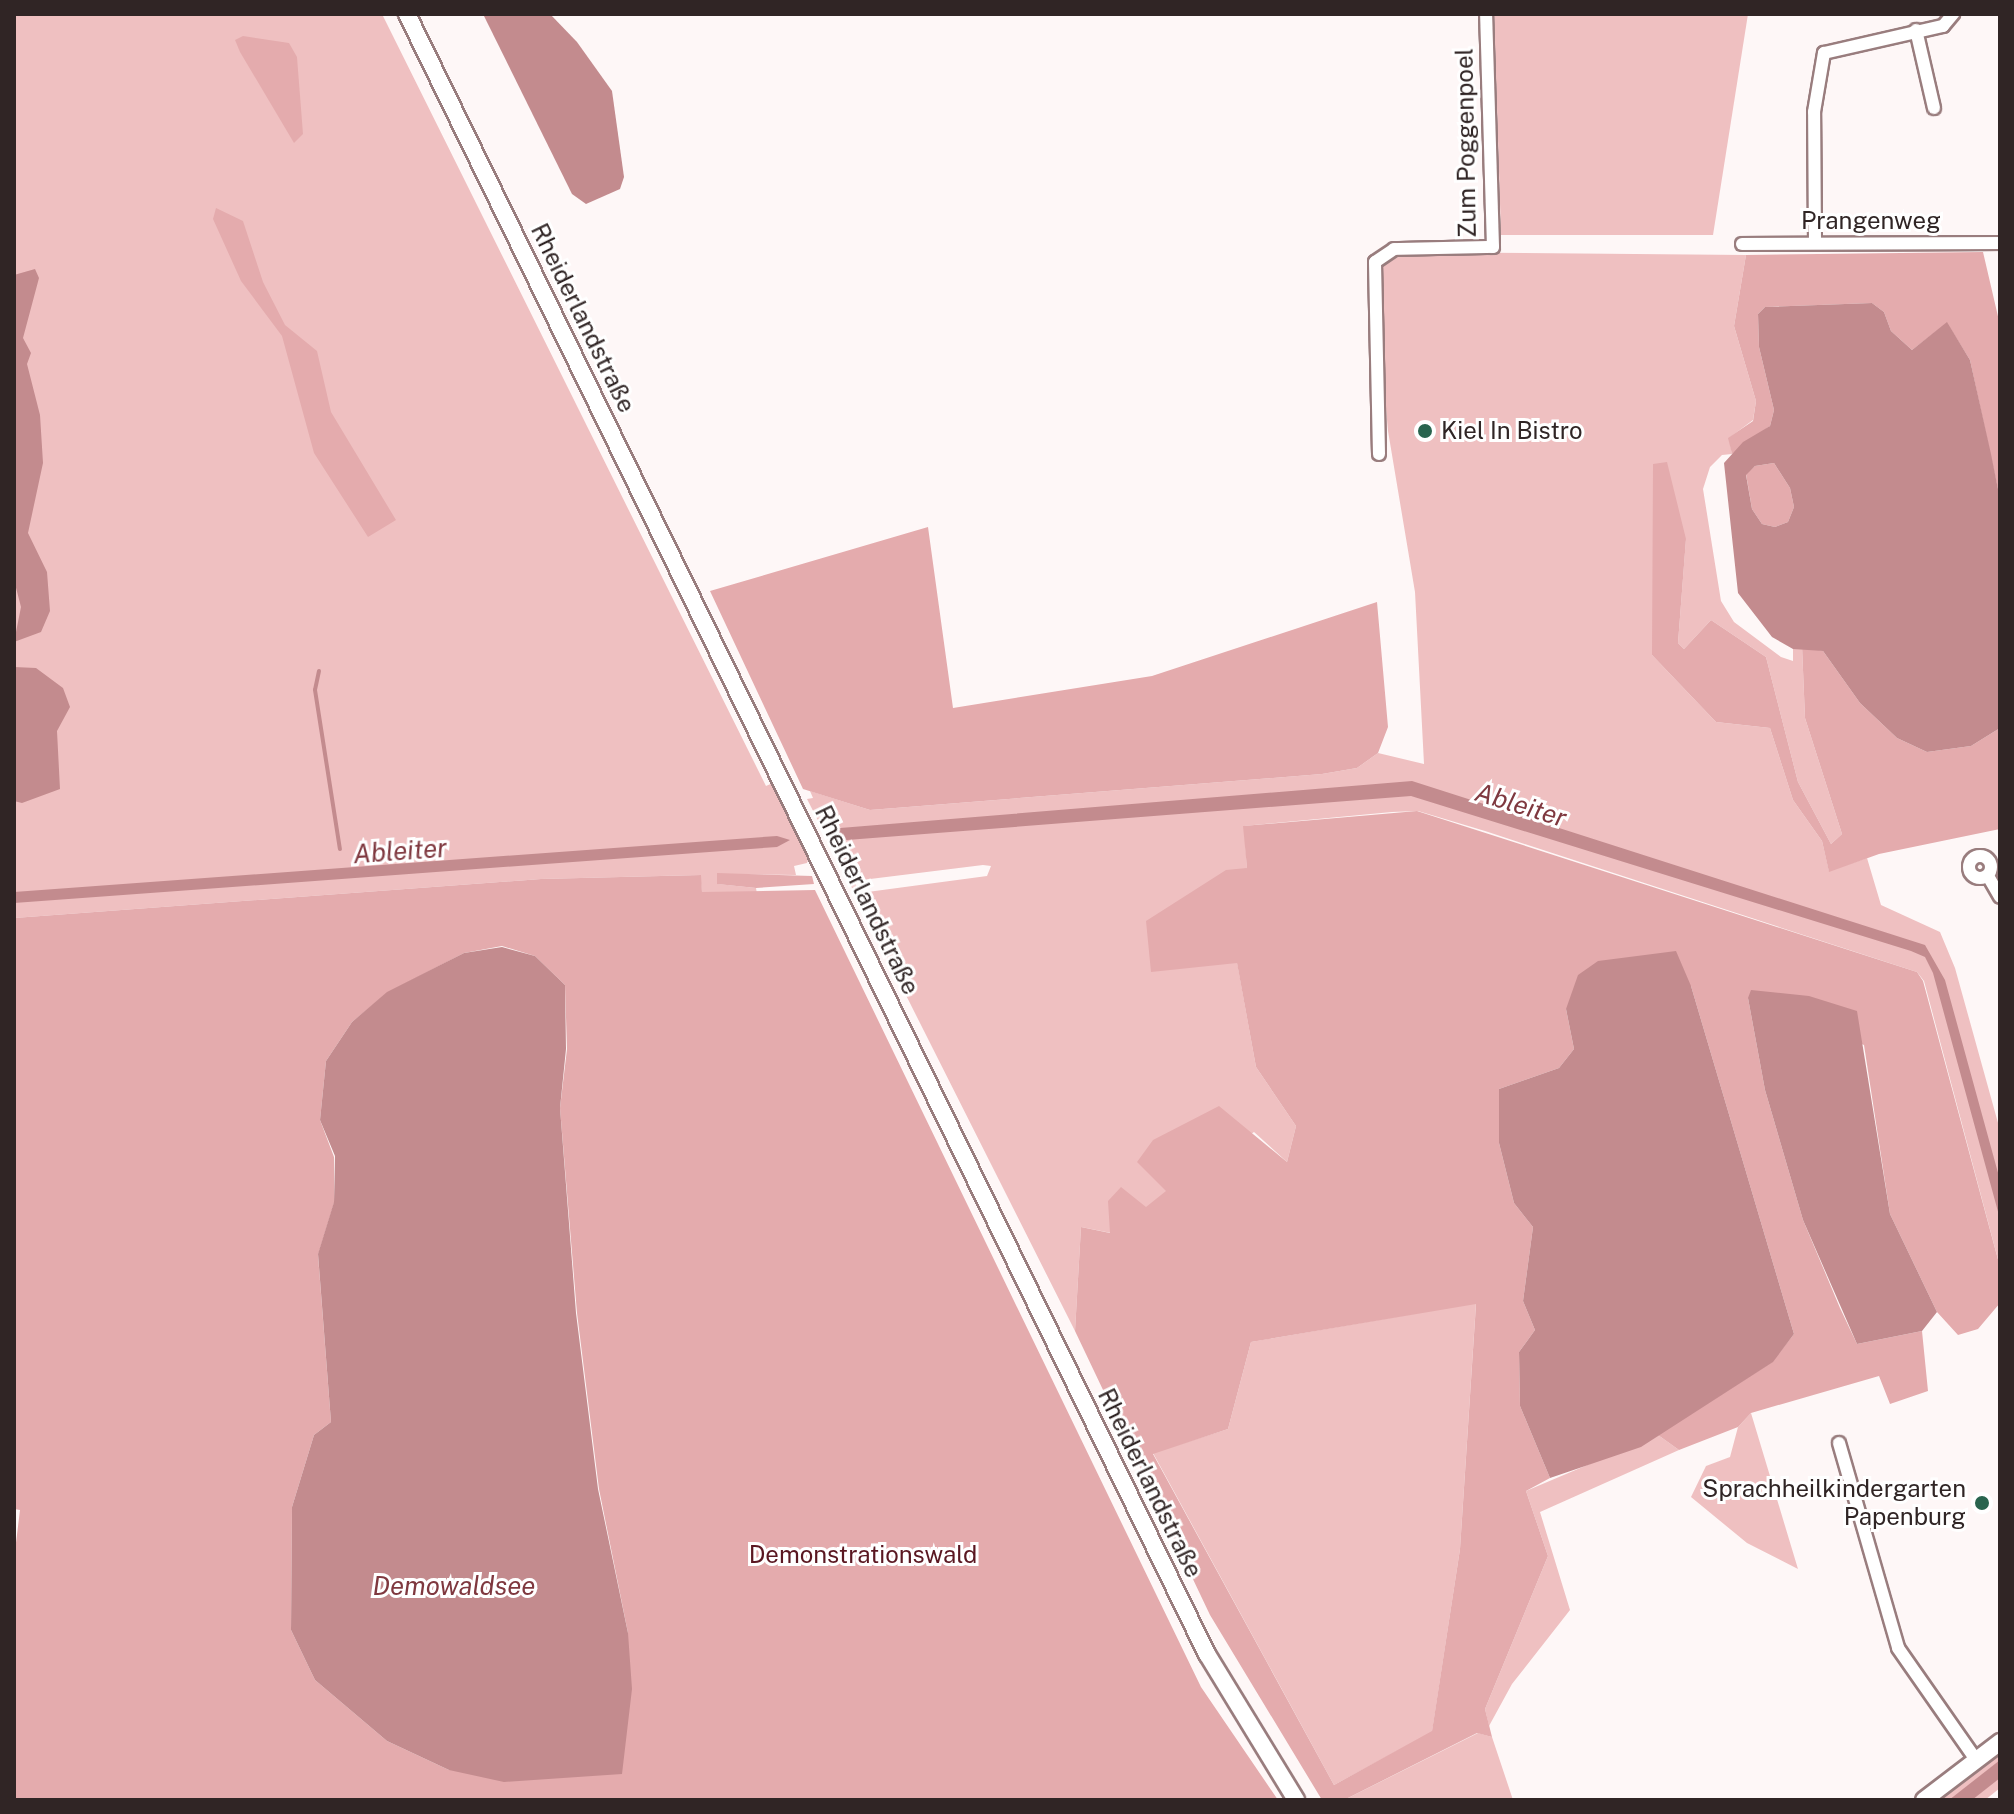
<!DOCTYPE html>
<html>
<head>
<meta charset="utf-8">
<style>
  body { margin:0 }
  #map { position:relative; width:2014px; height:1814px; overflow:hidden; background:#fef7f7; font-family:"Public Sans",sans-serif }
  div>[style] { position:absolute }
  .green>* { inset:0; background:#efc0c1 }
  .forest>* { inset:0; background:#e4abad }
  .water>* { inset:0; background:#c38b8e }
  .stream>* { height:4px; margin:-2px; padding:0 2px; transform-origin:2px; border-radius:2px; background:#c38b8e }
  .roads { filter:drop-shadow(2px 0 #997d7e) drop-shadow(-2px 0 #997d7e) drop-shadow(0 2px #997d7e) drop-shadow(0 -2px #997d7e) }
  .street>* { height:12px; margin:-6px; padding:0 6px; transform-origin:6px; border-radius:6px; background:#fff }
  .street>.ring { margin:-6px; padding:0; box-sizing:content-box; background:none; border:12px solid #fff; border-radius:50% }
  .secondary>* { height:16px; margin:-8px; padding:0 8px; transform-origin:8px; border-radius:8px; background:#fff }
  .dots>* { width:22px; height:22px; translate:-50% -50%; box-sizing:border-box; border:4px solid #fff; border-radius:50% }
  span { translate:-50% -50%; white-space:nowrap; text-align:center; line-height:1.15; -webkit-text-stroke:6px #fff; paint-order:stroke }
  .street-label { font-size:24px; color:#302525 }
  .poi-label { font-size:24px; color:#302525 }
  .left { translate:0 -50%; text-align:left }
  .right { translate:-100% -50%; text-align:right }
  .park-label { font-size:24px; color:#5a1721 }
  .water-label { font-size:26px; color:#7f383f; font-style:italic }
  .frame { position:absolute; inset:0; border:16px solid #302525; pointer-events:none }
</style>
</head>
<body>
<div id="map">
  <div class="green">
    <i style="clip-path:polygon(14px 14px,382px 14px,766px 786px,775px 782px,810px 854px,807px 863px,794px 866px,796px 875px,717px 874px,718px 884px,756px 888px,757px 894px,702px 892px,700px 875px,541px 879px,14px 918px)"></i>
    <i style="clip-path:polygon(1494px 14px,1748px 14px,1713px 235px,1501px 235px)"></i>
    <i style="clip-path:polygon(evenodd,1395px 252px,1746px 255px,1734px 326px,1756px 401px,1753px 420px,1729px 438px,1732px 454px,1722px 455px,1710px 467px,1703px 489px,1721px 601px,1734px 622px,1781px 657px,1793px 661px,1793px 649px,1802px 646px,1805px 718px,1842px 834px,1831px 844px,1798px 782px,1766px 657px,1711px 620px,1684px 649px,1678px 643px,1686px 538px,1652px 655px,1716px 722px,1770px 728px,1793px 800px,1822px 841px,1829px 871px,1867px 858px,1881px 905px,1940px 932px,1955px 968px,2000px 1130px,2000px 1267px,1924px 981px,1917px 972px,1485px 831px,1418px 811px,1392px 812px,1244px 826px,1247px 868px,1151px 971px,1237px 962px,1256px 1067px,1296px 1126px,1287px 1162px,1254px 1132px,1111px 1233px,1081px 1227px,1075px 1331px,847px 878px,860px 867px,857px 862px,841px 866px,807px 799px,813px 798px,810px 791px,870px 810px,1322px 774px,1357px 768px,1378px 753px,1424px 764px,1415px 592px,1388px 431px,1374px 270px,1395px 252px,983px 865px,991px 866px,987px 876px,860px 893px,854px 881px,983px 865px)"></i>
    <i style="clip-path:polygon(1476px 1303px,1460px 1549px,1432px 1732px,1334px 1785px,1153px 1453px,1228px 1429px,1251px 1342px)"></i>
    <i style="clip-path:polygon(1751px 1413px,1798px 1569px,1747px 1543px,1691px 1497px,1706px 1466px,1730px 1457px,1738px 1427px)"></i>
    <i style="clip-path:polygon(1658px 1435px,1679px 1450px,1540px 1512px,1570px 1610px,1512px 1684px,1489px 1726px,1485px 1709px,1548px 1556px,1526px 1491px)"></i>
    <i style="clip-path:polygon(1478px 1733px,1492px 1737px,1513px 1800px,1344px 1800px)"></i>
    <i style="clip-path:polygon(2000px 1748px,2000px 1788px,1985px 1800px,1933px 1800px)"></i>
  </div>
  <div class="forest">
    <i style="clip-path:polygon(243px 36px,289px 43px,297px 57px,303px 134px,294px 143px,240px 52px,235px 40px)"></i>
    <i style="clip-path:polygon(216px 208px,243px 221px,263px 282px,285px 325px,317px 351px,331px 412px,396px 520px,368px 537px,314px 453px,282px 336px,241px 281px,213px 219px)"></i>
    <i style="clip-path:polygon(1983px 252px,2000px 325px,2000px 499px,1970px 360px,1947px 323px,1912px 350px,1891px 331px,1884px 312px,1872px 303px,1765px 307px,1758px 314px,1759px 347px,1774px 410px,1770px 426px,1732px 454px,1728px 438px,1753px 421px,1756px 401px,1734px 326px,1746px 255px)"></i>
    <i style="clip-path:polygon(1667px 462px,1686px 539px,1678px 643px,1684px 649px,1711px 620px,1766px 657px,1798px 782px,1831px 844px,1842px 834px,1805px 718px,1802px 646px,1823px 651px,1860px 703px,1897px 738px,1927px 752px,1971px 746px,2000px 728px,2000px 829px,1879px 854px,1829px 872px,1822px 841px,1793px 800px,1770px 728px,1716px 722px,1652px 655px,1653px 464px)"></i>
    <i style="clip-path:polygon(1774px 463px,1790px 488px,1794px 507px,1788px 522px,1775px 527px,1762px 524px,1752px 509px,1746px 474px,1755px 466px)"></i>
    <i style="clip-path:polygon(928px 527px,953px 708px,1152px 676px,1377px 602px,1388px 727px,1378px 753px,1357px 768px,1322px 774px,870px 810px,803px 789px,710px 591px)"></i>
    <i style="clip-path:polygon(evenodd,1417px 811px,1917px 972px,1923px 981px,2000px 1267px,2000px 1303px,1978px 1329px,1958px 1335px,1937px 1312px,1890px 1214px,1864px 1045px,1748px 998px,1765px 1090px,1803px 1220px,1840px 1308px,1857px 1344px,1922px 1331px,1928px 1391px,1890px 1404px,1879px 1376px,1751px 1413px,1738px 1427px,1679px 1450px,1658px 1435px,1772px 1362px,1794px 1334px,1691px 986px,1566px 1009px,1574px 1049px,1559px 1068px,1499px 1089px,1499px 1143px,1514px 1203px,1533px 1227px,1523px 1301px,1535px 1330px,1519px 1352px,1520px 1406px,1550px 1478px,1526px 1491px,1548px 1556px,1485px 1709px,1492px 1737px,1477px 1733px,1344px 1800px,1322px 1800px,1210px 1615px,1075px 1331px,1081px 1227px,1110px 1233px,1108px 1201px,1121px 1187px,1146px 1207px,1166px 1191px,1137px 1162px,1153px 1140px,1219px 1106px,1287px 1162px,1296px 1126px,1256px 1067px,1237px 963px,1151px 972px,1146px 921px,1226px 870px,1247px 868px,1243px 826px,1417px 811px,1476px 1304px,1460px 1549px,1432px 1731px,1334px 1785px,1153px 1454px,1228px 1429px,1251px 1342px,1476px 1304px)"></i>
    <i style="clip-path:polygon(717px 873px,812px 876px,814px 884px,756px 888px,717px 884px)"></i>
    <i style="clip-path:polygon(evenodd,701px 875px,702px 892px,815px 890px,1201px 1687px,1278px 1800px,14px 1800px,14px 1559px,20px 1510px,14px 1509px,14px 918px,541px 879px,701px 875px,502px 946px,535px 956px,565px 985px,567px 1049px,560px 1108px,577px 1313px,599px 1489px,628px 1633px,449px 1770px,387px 1741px,315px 1680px,291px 1630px,292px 1507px,314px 1435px,331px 1422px,318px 1255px,334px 1203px,334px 1157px,320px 1120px,326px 1061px,352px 1022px,387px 993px,464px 953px,502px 946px)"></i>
  </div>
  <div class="water">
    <i style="clip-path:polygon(483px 14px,550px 14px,577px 42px,612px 91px,624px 177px,620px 189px,586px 204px,572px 194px)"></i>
    <i style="clip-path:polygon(35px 269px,39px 278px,23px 338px,31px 353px,27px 364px,40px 415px,43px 463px,28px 533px,47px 572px,50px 611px,41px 632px,14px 642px,21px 607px,14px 580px,14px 275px)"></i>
    <i style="clip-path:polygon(evenodd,1872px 303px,1884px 312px,1891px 331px,1912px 350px,1947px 322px,1970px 360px,1991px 454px,2000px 499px,2000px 728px,1971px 746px,1927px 752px,1897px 738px,1860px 703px,1823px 651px,1793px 649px,1772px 637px,1738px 593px,1724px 463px,1743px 442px,1770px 426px,1774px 410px,1759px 347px,1758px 314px,1765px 307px,1872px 303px,1774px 463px,1790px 488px,1794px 507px,1788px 522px,1775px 527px,1762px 524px,1752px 509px,1746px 475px,1755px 466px,1774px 463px)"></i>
    <i style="clip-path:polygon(14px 667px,36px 668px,63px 688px,70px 707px,57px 731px,60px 789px,22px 803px,14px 801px)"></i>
    <i style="clip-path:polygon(1412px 781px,1925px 945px,1945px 980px,2000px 1180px,2000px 1219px,1933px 973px,1925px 957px,1911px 951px,1411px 796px,834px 841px,828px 829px)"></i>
    <i style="clip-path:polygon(777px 836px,790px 840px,777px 847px,14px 903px,14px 892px)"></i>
    <i style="clip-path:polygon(502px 947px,535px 956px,565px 985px,566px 1049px,560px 1108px,576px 1313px,598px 1489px,628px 1633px,632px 1689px,622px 1774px,504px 1782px,449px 1770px,387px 1741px,315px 1680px,291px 1630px,292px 1507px,314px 1435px,331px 1422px,318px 1254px,334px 1202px,335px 1156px,320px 1120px,326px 1061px,352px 1022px,387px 992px,464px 953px)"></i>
    <i style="clip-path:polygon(1676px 951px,1691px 986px,1794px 1334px,1773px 1362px,1641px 1447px,1550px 1478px,1520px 1406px,1519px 1352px,1535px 1330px,1523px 1301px,1533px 1227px,1514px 1203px,1499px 1143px,1499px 1089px,1559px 1068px,1574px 1049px,1566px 1009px,1578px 975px,1598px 961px)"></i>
    <i style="clip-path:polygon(1751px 990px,1809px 996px,1857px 1011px,1890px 1214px,1937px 1312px,1922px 1331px,1857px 1344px,1803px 1220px,1765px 1090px,1748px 998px)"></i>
    <i style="clip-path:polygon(2000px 1760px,2000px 1778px,1972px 1800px,1949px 1800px)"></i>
  </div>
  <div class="stream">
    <i style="left:319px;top:671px;width:19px;rotate:102deg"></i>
    <i style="left:315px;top:690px;width:161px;rotate:81.1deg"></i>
  </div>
  <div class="roads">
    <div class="street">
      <i style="left:1916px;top:30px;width:80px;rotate:77deg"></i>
      <i style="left:1815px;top:242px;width:130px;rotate:-90.4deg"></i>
      <i style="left:1814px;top:112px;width:60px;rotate:-80.4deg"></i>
      <i style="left:1824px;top:53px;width:122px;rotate:-12.8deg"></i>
      <i style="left:1943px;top:26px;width:16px;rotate:-50deg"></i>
      <i style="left:1742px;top:244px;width:258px;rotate:-0.2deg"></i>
      <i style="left:1379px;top:454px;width:192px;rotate:-91.2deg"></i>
      <i style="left:1375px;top:262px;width:23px;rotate:-34deg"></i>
      <i style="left:1394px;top:249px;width:99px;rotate:-1.2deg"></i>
      <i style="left:1493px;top:247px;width:233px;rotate:-91.7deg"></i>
      <i class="ring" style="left:1969px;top:856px;width:10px;height:10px"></i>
      <i style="left:1988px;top:876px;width:24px;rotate:60deg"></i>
      <i style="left:1839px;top:1443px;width:213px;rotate:73.9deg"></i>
      <i style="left:1898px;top:1648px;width:136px;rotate:55.1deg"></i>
    </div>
    <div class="secondary">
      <i style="left:407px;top:14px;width:1825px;rotate:64deg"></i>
      <i style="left:1207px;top:1654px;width:171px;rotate:58.6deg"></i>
      <i style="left:1924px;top:1800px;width:96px;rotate:-37.3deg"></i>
    </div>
  </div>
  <div class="dots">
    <i style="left:1425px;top:431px;background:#29644e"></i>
    <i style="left:1982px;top:1503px;background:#29644e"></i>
  </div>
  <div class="street-label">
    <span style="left:1466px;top:143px;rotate:-91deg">Zum Poggenpoel</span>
    <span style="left:1871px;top:221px">Prangenweg</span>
    <span style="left:583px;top:318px;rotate:64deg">Rheiderlandstraße</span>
    <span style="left:867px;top:900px;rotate:64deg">Rheiderlandstraße</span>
    <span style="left:1150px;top:1483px;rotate:64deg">Rheiderlandstraße</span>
  </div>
  <div class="poi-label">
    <span class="left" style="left:1441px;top:431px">Kiel In Bistro</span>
    <span class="right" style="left:1966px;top:1503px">Sprachheilkindergarten<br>Papenburg</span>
  </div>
  <div class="park-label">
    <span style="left:863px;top:1555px">Demonstrationswald</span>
  </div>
  <div class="water-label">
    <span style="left:1521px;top:805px;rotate:17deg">Ableiter</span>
    <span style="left:400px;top:851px;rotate:-4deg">Ableiter</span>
    <span style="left:454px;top:1586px">Demowaldsee</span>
  </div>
  <div class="frame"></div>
</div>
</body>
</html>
